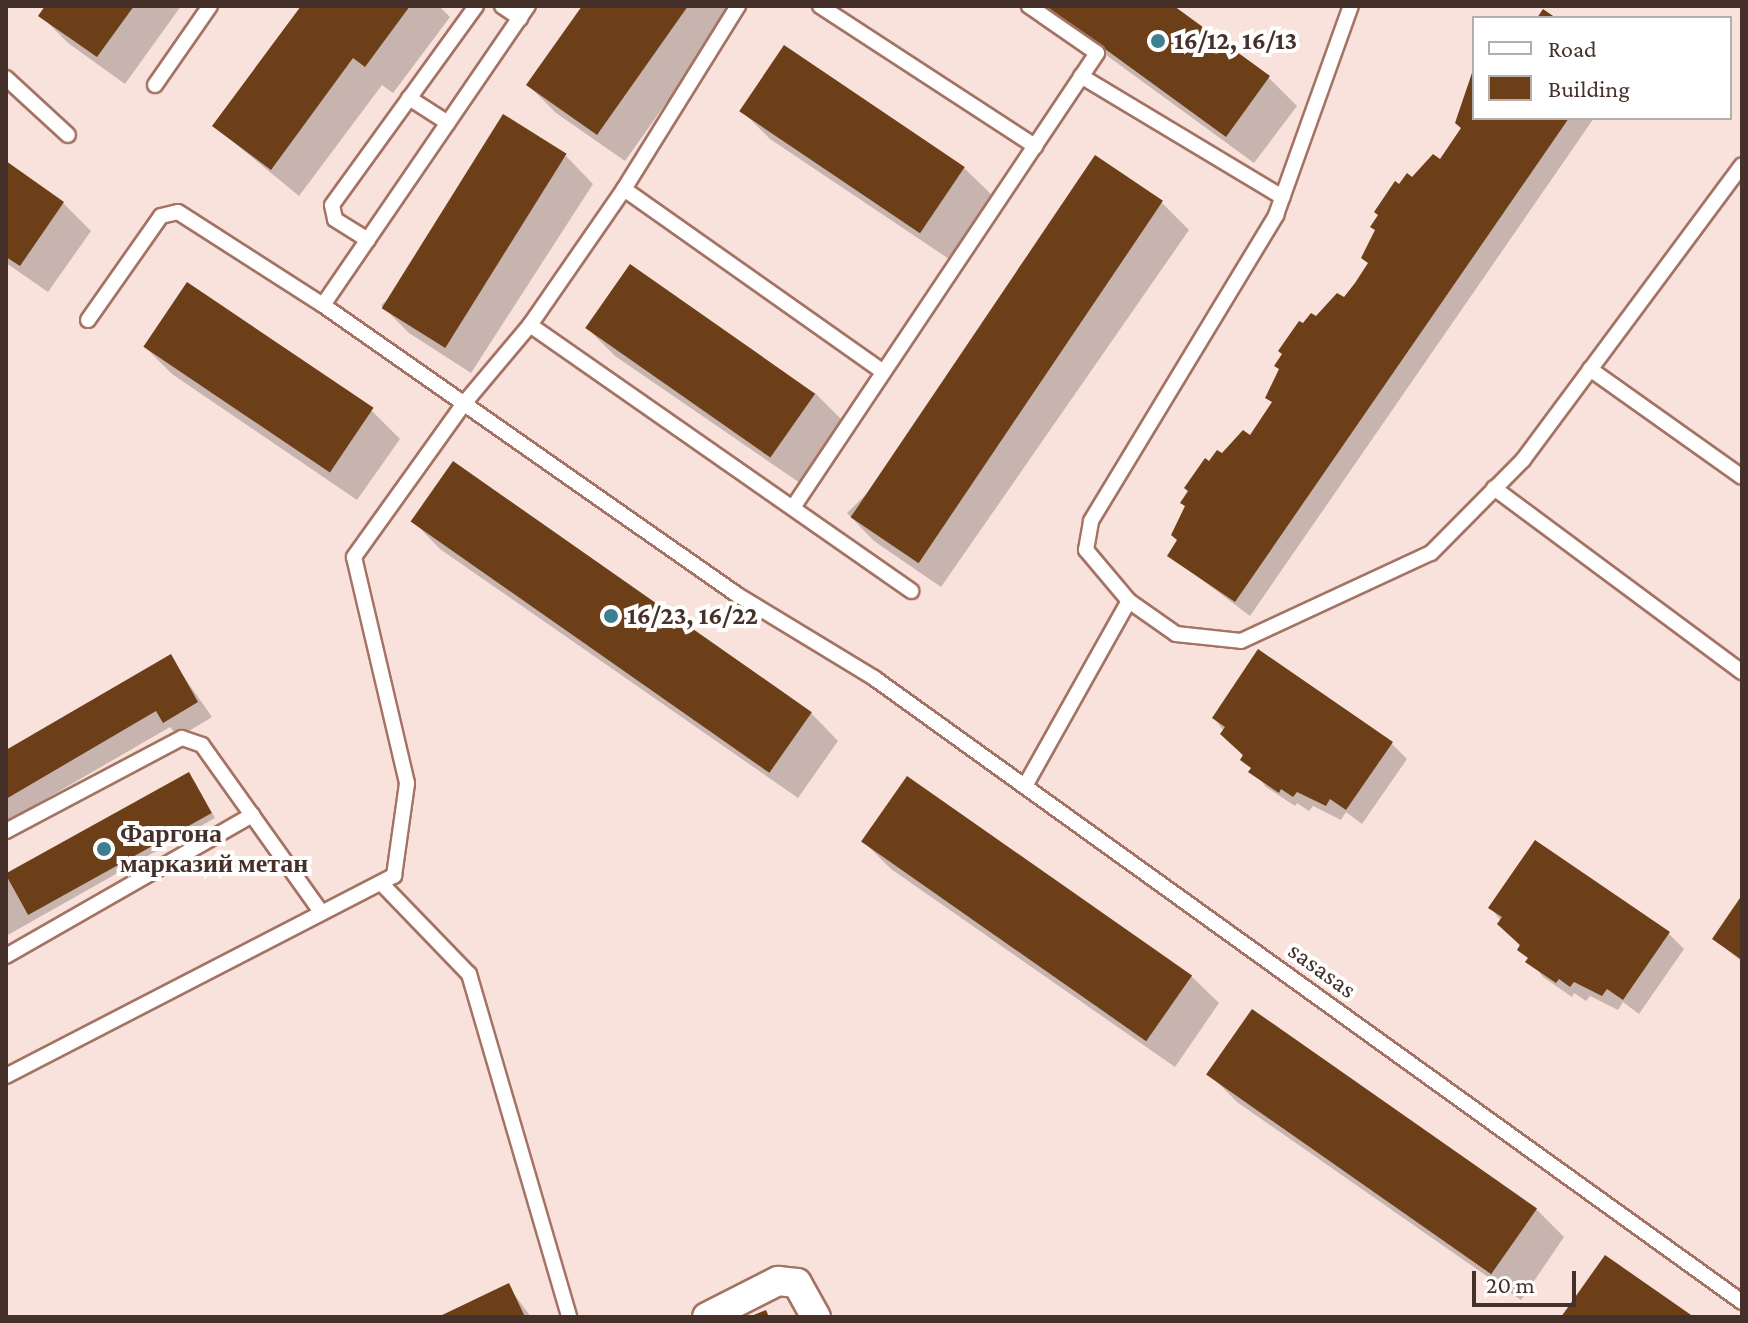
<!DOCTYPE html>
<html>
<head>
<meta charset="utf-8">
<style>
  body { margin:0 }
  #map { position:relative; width:1748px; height:1323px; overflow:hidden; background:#f9e2db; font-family:"Crimson Pro",serif }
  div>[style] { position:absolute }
  .shadow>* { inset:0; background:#0003 }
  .building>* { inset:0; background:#6c3f18; transform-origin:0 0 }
  .roads { filter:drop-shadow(2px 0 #a57363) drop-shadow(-2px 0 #a57363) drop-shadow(0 2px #a57363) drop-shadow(0 -2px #a57363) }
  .lane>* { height:14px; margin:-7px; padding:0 7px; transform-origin:7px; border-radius:7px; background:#fff }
  .street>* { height:28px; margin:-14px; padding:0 14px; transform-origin:14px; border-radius:14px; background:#fff }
  .dots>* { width:22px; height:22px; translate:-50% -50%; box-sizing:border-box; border:4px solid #fff; border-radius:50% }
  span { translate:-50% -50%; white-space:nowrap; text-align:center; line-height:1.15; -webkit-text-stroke:8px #fff; paint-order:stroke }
  .poi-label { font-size:26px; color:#46312a; font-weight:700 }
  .left { translate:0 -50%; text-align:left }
  .street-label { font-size:26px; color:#46312a }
  .frame { position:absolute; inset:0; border:8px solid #46312a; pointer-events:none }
  .legend { position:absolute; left:1472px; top:16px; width:260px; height:104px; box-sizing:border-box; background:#fff; border:2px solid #b5adaa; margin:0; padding:10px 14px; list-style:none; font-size:24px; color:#46312a }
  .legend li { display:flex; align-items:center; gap:16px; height:40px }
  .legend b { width:40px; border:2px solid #b5adaa }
  .scale { position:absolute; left:1472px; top:1271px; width:104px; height:36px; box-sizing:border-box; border:4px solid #46312a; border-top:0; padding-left:10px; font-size:24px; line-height:28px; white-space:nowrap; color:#46312a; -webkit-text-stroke:6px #fff; paint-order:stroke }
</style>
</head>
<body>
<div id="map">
  <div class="shadow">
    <i style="clip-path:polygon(48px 6px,181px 6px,125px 84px,68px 43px,41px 16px)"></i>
    <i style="clip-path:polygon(304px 6px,439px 6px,450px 17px,393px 93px,382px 85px,299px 196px,214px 126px)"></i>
    <i style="clip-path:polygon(584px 6px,735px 6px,625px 161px,556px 113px,528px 85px)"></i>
    <i style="clip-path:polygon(1039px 6px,1170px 6px,1269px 78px,1297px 106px,1254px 163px)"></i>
    <i style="clip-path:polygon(784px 48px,964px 168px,992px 195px,949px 259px,770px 139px,742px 111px)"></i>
    <i style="clip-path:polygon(1474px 71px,1474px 118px,1594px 118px,1250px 616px,1169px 555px,1179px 540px,1190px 492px,1210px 463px,1250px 437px,1274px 403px,1304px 326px,1345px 300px,1370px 264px,1400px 187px,1441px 162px,1463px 129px)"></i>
    <i style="clip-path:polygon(566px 156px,593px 184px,471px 373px,409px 333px,381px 305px)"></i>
    <i style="clip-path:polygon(6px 164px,63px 203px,91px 231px,48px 292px,6px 263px)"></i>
    <i style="clip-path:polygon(1162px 203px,1189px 230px,941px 587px,874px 541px,847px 513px)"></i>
    <i style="clip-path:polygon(187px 284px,372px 411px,400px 439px,357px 500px,172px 374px,144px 346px)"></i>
    <i style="clip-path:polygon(587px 328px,815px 393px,843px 421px,800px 483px,615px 356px)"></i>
    <i style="clip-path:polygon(413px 521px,811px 713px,838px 741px,798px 798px,440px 549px)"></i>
    <i style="clip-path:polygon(170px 657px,212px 717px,179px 737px,170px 727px,6px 822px,6px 752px)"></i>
    <i style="clip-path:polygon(1214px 718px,1392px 744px,1407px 759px,1362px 824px,1346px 812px,1341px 820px,1313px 806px,1309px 811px,1297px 803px,1295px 806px,1266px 787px)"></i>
    <i style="clip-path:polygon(193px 779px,215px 818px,6px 936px,6px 878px)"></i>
    <i style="clip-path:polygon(863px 841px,1191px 976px,1219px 1003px,1175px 1067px,891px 869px)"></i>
    <i style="clip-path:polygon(1742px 898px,1742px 962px,1714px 939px)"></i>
    <i style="clip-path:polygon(1491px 908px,1669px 934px,1684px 949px,1639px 1014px,1623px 1002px,1618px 1010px,1590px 996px,1586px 1001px,1574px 993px,1572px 997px,1543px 977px)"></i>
    <i style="clip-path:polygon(1209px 1074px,1537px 1210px,1564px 1237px,1521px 1300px,1237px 1102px)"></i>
    <i style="clip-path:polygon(508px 1286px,531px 1317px,443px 1317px)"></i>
  </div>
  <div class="building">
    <i style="clip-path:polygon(45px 6px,134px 6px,97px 57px,38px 16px)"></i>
    <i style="clip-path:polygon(301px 6px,410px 6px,365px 67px,353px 58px,271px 170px,212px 126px)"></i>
    <i style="clip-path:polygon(582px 6px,688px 6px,597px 135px,526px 85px)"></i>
    <i style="clip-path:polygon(1046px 6px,1174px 6px,1270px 76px,1226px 137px)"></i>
    <i style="clip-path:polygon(1543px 9px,1556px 18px,1537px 18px)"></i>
    <i style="left:784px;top:45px;width:218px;height:80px;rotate:34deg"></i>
    <i style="clip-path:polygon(1474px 67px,1474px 118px,1569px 118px,1235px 602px,1167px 556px,1177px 540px,1171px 535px,1185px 506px,1180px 503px,1188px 491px,1184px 488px,1205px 458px,1209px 461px,1217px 450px,1222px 453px,1243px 430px,1250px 435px,1272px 402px,1265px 398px,1279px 369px,1274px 366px,1282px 354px,1278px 351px,1299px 321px,1303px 323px,1311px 313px,1316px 316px,1337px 293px,1344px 297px,1355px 283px,1368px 263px,1361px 258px,1375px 230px,1370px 227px,1378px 215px,1374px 212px,1395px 181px,1399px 184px,1407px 173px,1412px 177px,1433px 154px,1440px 159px,1461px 128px,1455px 123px)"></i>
    <i style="left:503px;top:114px;width:75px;height:229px;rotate:32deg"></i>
    <i style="left:1095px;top:155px;width:82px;height:437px;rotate:34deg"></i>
    <i style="clip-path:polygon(6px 161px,64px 202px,20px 266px,6px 257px)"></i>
    <i style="left:630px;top:264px;width:226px;height:78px;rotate:35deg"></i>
    <i style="left:187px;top:282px;width:225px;height:78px;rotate:34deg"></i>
    <i style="left:453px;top:461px;width:438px;height:74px;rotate:35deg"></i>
    <i style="clip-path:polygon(1258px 649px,1393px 742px,1346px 810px,1330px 799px,1326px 806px,1297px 792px,1293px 797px,1281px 789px,1279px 793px,1248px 772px,1251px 768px,1240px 760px,1243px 755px,1220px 734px,1225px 727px,1212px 718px)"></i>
    <i style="clip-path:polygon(171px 654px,198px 702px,163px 723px,156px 711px,6px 799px,6px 750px)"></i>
    <i style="left:189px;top:772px;width:47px;height:210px;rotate:61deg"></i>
    <i style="left:907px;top:776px;width:348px;height:80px;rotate:35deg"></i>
    <i style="clip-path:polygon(1535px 840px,1670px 932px,1623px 1000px,1607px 989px,1602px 996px,1574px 982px,1570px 987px,1559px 979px,1556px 983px,1525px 962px,1528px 958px,1517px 950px,1520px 945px,1497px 924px,1502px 917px,1488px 908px)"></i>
    <i style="clip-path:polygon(1742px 895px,1742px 960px,1712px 939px)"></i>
    <i style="left:1252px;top:1009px;width:348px;height:80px;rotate:35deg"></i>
    <i style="clip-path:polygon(1605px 1255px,1694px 1317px,1561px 1317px)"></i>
    <i style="clip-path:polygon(509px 1283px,525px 1317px,438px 1317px)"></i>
    <i style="clip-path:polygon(766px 1310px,769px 1317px,749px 1317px)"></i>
  </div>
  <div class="roads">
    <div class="lane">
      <i style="left:502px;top:6px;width:22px;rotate:34deg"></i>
      <i style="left:820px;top:6px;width:257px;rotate:33.1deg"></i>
      <i style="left:1081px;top:76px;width:235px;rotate:31deg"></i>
      <i style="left:6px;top:78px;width:84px;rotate:42.6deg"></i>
      <i style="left:155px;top:85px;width:96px;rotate:-55.2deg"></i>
      <i style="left:409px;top:98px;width:46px;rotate:32.7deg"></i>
      <i style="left:624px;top:189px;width:317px;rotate:35.2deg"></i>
      <i style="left:368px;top:240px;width:39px;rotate:-148deg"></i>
      <i style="left:335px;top:219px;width:14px;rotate:-102deg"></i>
      <i style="left:332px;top:205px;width:246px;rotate:-54.1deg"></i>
      <i style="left:323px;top:305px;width:363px;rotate:-55.6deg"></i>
      <i style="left:88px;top:320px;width:127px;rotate:-54.9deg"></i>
      <i style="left:161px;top:216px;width:17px;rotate:-13deg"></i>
      <i style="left:178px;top:212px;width:172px;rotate:32.7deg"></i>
      <i style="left:323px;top:305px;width:504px;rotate:34.98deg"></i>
      <i style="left:736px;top:594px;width:162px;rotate:31.3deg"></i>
      <i style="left:874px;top:678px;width:1069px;rotate:35.71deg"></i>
      <i style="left:530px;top:325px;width:465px;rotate:34.9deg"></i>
      <i style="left:1590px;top:369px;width:186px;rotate:35.4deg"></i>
      <i style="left:1494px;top:488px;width:309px;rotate:36.6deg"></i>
      <i style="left:794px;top:506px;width:545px;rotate:-56.22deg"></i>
      <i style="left:1097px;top:53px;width:83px;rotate:-145.3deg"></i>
      <i style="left:1129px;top:601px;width:57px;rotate:35.1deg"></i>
      <i style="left:1176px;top:634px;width:65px;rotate:6.1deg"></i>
      <i style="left:1241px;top:641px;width:209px;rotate:-24.9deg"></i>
      <i style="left:1431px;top:553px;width:131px;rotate:-45.3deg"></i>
      <i style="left:1523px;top:460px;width:367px;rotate:-53.4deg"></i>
      <i style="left:1025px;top:786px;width:212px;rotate:-60.7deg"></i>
      <i style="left:1129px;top:601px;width:67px;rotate:-130.1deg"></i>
      <i style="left:1086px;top:550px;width:29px;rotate:-80deg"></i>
      <i style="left:1091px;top:521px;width:358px;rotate:-58.8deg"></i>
      <i style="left:1276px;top:215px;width:222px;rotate:-70.3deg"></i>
      <i style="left:6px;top:831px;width:199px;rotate:-27.9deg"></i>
      <i style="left:182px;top:738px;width:21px;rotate:19deg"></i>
      <i style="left:202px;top:745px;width:206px;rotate:54.5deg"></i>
      <i style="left:381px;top:883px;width:127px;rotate:46deg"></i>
      <i style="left:469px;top:974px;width:357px;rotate:73.7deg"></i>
      <i style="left:6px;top:956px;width:284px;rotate:-29.8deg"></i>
      <i style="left:6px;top:1076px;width:437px;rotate:-27.3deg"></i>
      <i style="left:394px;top:876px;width:94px;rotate:-82deg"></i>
      <i style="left:407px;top:783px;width:232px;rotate:-103.2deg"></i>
      <i style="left:354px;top:557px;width:186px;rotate:-54.4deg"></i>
      <i style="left:462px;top:406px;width:106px;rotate:-50deg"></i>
      <i style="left:530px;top:325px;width:165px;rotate:-55.3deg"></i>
      <i style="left:624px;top:189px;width:216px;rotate:-58.1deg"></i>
    </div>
    <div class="street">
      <i style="left:707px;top:1317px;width:80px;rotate:-26.9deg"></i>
      <i style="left:778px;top:1281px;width:19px;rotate:6deg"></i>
      <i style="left:797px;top:1283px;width:39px;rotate:61deg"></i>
    </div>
  </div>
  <div class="dots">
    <i style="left:1158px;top:41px;background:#3e7f91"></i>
    <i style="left:611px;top:616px;background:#3e7f91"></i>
    <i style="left:104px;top:849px;background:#3e7f91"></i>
  </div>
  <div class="poi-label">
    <span class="left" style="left:1174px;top:41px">16/12, 16/13</span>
    <span class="left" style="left:627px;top:616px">16/23, 16/22</span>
    <span class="left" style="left:120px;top:849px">Фаргона<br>марказий метан</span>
  </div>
  <div class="street-label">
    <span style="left:1322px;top:970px;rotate:36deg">sasasas</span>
  </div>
  <div class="frame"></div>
  <ul class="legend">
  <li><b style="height:10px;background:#fff"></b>Road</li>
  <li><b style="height:22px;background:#6c3f18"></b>Building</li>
  </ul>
  <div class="scale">20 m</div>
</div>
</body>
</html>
